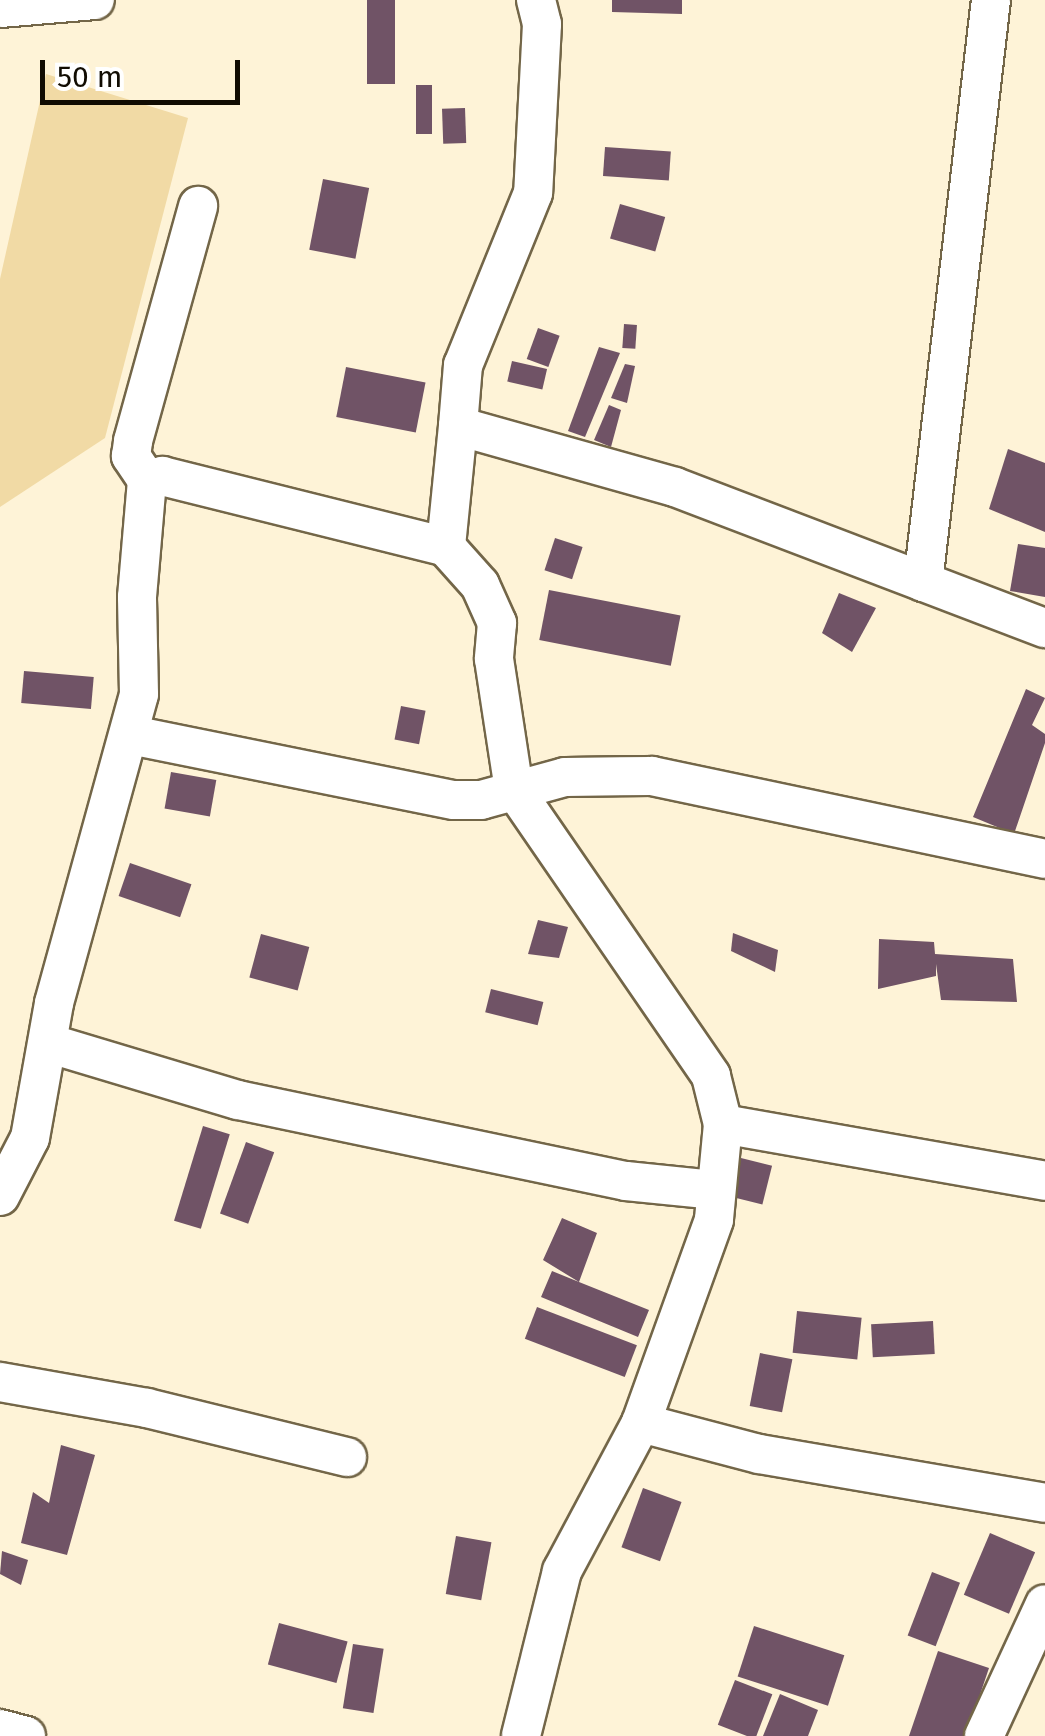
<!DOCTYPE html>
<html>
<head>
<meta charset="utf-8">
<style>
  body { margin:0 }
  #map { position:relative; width:1045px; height:1736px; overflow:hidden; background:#fef3d7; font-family:"Fira Sans",sans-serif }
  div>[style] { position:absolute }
  .green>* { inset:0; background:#f1daa5 }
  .building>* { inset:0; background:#705366; transform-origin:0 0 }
  .roads { filter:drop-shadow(2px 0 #736648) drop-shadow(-2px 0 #736648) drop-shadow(0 2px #736648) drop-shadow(0 -2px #736648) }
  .minor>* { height:38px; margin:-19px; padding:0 19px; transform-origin:19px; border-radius:19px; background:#fff }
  span { translate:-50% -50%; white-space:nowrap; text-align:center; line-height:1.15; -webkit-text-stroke:10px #fff; paint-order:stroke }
  .scale { position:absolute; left:40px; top:60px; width:200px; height:45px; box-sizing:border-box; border:5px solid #110c02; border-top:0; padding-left:12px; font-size:30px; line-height:35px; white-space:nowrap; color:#110c02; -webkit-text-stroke:8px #fff; paint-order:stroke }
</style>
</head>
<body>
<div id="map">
  <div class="green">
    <i style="clip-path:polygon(46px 74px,188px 118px,105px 438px,0 507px,0 279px)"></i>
  </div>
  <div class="building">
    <i style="left:367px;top:0;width:28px;height:84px"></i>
    <i style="clip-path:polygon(612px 0,682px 0,682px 14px,612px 12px)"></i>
    <i style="left:416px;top:85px;width:16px;height:49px"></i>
    <i style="left:465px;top:108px;width:35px;height:23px;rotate:88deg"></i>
    <i style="left:605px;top:147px;width:66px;height:29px;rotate:4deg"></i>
    <i style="left:323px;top:179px;width:47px;height:72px;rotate:11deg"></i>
    <i style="left:620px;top:204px;width:47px;height:36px;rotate:16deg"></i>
    <i style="left:624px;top:324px;width:13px;height:24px;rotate:4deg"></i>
    <i style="left:538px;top:328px;width:23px;height:33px;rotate:20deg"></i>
    <i style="clip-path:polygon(599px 347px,620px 353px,585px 437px,568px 431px)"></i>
    <i style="left:512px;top:361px;width:36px;height:21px;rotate:13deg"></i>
    <i style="clip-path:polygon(625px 364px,635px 366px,627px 403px,611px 398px)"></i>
    <i style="left:346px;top:367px;width:81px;height:51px;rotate:11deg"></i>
    <i style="clip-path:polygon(609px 405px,621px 410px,611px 447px,594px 440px)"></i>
    <i style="clip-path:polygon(1008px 449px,1045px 463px,1045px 532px,989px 509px)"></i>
    <i style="left:555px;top:538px;width:29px;height:34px;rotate:18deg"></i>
    <i style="clip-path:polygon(1018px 544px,1045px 548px,1045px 597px,1010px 591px)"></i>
    <i style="left:549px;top:590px;width:134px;height:51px;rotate:11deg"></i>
    <i style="clip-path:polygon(839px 593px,876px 608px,852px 652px,822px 633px)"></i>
    <i style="left:24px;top:671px;width:70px;height:32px;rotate:5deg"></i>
    <i style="clip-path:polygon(1026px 689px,1045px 698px,1032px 725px,1045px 734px,1045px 743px,1014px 834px,973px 817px)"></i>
    <i style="left:401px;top:706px;width:25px;height:34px;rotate:11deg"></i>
    <i style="left:171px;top:772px;width:46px;height:37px;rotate:10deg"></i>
    <i style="left:130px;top:863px;width:65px;height:35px;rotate:19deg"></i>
    <i style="clip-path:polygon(538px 920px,568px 927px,559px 958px,528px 954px)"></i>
    <i style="clip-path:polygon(733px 933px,778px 950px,775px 972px,731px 951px)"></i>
    <i style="left:261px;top:934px;width:50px;height:45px;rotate:15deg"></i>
    <i style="clip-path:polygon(879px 939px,934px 942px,935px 954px,1013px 959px,1017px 1002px,941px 1000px,936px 964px,936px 976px,878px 989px)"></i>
    <i style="left:491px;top:989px;width:54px;height:24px;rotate:14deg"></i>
    <i style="left:203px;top:1126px;width:28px;height:99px;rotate:17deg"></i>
    <i style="left:246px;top:1142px;width:30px;height:76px;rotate:20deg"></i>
    <i style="left:741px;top:1158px;width:32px;height:40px;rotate:14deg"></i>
    <i style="clip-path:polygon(562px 1218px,597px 1233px,579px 1282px,649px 1310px,638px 1337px,541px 1297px,552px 1271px,579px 1282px,543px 1260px)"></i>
    <i style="left:537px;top:1307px;width:107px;height:34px;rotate:21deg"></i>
    <i style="left:797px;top:1311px;width:65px;height:42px;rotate:6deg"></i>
    <i style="left:933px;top:1321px;width:33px;height:62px;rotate:87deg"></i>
    <i style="left:760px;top:1353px;width:33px;height:54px;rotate:11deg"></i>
    <i style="clip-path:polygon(61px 1445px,95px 1455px,67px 1555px,21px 1543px,33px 1492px,49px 1503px)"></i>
    <i style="left:643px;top:1488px;width:41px;height:63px;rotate:20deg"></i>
    <i style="left:990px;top:1533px;width:49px;height:67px;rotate:23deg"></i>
    <i style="left:456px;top:1536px;width:36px;height:59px;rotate:10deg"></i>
    <i style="clip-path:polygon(2px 1551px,28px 1560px,21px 1585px,0 1574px)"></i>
    <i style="left:932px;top:1572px;width:30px;height:68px;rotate:21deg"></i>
    <i style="left:279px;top:1623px;width:71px;height:43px;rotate:15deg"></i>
    <i style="left:754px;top:1626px;width:95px;height:53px;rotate:18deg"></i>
    <i style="left:353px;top:1644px;width:31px;height:65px;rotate:9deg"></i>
    <i style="clip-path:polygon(938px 1651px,989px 1668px,966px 1736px,909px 1736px)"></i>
    <i style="left:735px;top:1680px;width:40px;height:48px;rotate:21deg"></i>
    <i style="clip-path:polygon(780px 1694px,818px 1710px,808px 1736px,763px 1736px)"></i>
  </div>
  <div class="roads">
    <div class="minor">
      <i style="left:536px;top:0;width:25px;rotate:76deg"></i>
      <i style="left:542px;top:24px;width:169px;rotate:93deg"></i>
      <i style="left:533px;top:193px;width:186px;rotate:112.1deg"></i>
      <i style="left:463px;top:365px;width:61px;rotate:94.7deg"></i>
      <i style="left:458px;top:426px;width:225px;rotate:15.7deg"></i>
      <i style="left:675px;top:487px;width:396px;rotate:20.9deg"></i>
      <i style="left:0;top:8px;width:95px;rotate:-4.8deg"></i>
      <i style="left:458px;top:426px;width:122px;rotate:95.7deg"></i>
      <i style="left:446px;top:547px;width:51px;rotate:48.2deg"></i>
      <i style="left:480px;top:585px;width:42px;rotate:65.9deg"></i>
      <i style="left:497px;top:623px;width:36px;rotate:95deg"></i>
      <i style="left:494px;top:659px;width:132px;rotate:81.3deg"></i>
      <i style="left:514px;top:789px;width:348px;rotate:55.5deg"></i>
      <i style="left:711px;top:1076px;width:49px;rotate:76deg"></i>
      <i style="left:723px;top:1124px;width:96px;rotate:95.4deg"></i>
      <i style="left:714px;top:1220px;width:216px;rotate:109.8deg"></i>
      <i style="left:641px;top:1423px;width:168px;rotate:118.1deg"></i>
      <i style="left:562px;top:1571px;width:170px;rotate:104deg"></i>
      <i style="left:147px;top:480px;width:29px;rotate:-124deg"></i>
      <i style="left:131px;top:456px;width:15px;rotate:-82deg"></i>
      <i style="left:133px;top:441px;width:244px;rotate:-74.5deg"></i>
      <i style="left:923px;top:582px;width:586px;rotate:-83.34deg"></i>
      <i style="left:131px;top:735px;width:329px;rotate:11.4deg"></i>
      <i style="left:454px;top:800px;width:27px"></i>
      <i style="left:481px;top:800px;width:87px;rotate:-15.3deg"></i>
      <i style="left:565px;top:777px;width:87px;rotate:-0.7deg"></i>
      <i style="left:652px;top:776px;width:402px;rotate:11.9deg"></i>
      <i style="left:51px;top:1044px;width:195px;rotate:16.7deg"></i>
      <i style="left:238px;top:1100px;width:396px;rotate:11.8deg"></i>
      <i style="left:626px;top:1181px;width:88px;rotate:5.8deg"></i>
      <i style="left:723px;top:1124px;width:327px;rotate:10deg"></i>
      <i style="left:0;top:1196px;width:65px;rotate:-62.7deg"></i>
      <i style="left:30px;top:1138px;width:137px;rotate:-79.9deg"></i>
      <i style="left:54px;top:1003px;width:320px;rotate:-74.6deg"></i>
      <i style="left:139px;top:694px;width:97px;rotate:-91.2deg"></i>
      <i style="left:137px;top:597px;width:117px;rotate:-85.1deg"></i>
      <i style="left:147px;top:480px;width:16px;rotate:-15deg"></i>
      <i style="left:162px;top:476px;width:293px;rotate:14deg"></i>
      <i style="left:0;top:1382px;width:149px;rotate:10deg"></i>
      <i style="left:147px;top:1408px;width:206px;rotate:13.8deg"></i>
      <i style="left:641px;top:1423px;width:122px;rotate:14.7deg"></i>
      <i style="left:759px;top:1454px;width:290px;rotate:9.7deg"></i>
      <i style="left:0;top:1729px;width:27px;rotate:15deg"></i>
      <i style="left:984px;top:1736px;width:145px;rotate:-65.2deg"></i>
    </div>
  </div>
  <div class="scale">50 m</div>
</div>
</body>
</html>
